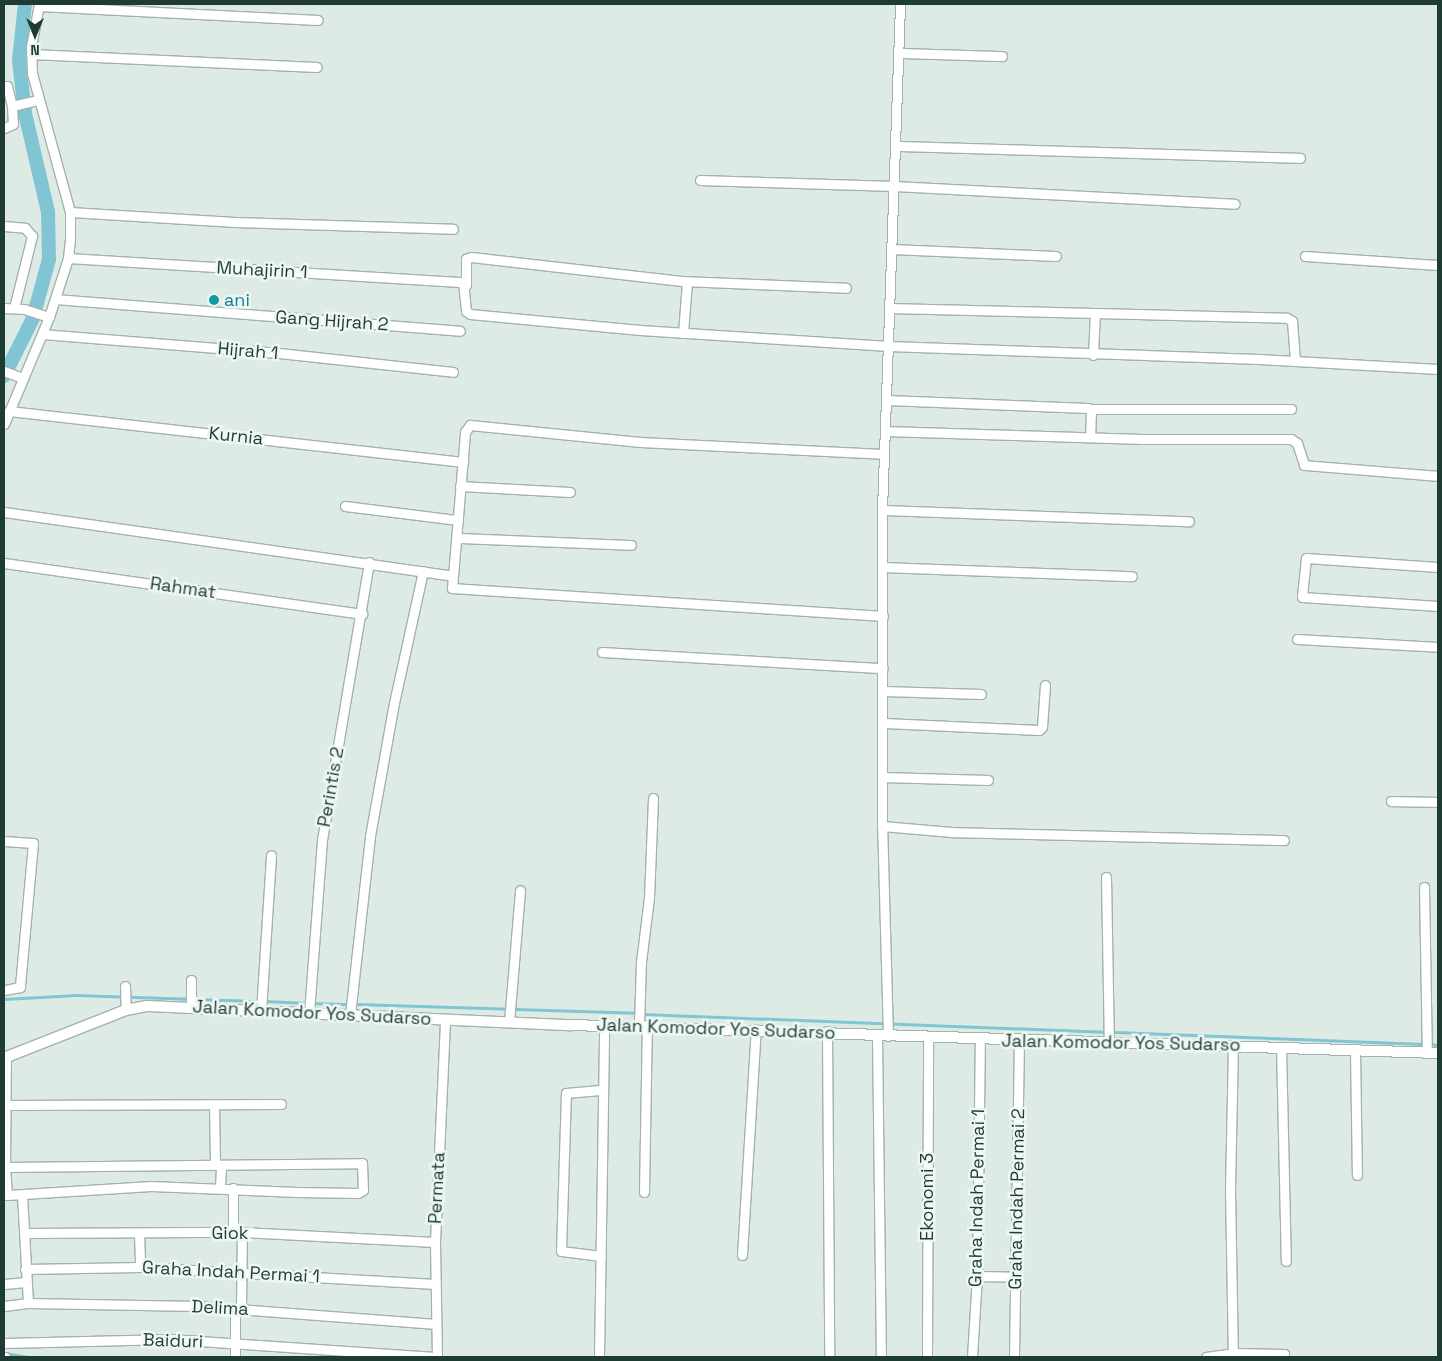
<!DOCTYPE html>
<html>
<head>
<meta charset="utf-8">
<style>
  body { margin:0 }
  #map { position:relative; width:1442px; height:1361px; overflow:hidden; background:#deebe5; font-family:"Space Grotesk",sans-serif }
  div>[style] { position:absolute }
  .stream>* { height:2.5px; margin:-1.25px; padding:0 1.25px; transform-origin:1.25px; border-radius:1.25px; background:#81c4d4 }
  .river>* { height:14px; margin:-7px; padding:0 7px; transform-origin:7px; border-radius:7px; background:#81c4d4 }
  .roads { filter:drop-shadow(1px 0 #a1b3ac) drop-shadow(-1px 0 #a1b3ac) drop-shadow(0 1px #a1b3ac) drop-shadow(0 -1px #a1b3ac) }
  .minor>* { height:9px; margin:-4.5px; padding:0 4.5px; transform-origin:4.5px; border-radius:4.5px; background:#fff }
  .tertiary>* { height:10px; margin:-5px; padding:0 5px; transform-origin:5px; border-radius:5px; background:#fff }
  .dots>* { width:14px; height:14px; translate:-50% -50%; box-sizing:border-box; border:2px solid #eef7f3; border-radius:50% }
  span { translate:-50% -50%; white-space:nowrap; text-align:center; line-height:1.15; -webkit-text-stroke:5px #eef7f3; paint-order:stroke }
  .street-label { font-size:18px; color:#1e3b34 }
  .culture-label { font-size:18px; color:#0d838f }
  .left { translate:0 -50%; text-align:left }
  .frame { position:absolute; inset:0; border:5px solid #1e3b34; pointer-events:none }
  .north { position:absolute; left:10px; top:10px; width:50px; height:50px; -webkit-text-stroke:4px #eef7f3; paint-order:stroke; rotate:180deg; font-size:14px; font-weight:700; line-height:20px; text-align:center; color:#1e3b34 }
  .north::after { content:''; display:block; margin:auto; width:18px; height:22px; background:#1e3b34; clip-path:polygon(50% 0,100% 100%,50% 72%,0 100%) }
</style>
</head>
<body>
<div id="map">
  <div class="stream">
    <i style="left:4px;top:999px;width:72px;rotate:-3.2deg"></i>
    <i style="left:76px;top:995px;width:183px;rotate:1.9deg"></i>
    <i style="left:265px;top:1001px;width:42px;rotate:2.7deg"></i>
    <i style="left:312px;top:1003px;width:37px;rotate:2deg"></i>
    <i style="left:355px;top:1004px;width:281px;rotate:1.8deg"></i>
    <i style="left:642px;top:1014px;width:461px;rotate:2.2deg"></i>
    <i style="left:1115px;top:1032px;width:309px;rotate:2.2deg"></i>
    <i style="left:1430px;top:1044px;width:8px;rotate:7deg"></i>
    <i style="left:5px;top:1353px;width:23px;rotate:10deg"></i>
  </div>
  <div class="river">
    <i style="left:4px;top:376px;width:65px;rotate:-63.4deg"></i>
    <i style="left:33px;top:318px;width:61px;rotate:-74.8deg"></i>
    <i style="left:49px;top:259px;width:47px;rotate:-91.2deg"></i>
    <i style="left:48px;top:212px;width:102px;rotate:-103.1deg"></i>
    <i style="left:25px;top:113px;width:53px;rotate:-96.5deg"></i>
    <i style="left:19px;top:60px;width:56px;rotate:-83.9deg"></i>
  </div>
  <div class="roads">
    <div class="minor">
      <i style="left:39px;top:6px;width:279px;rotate:2.9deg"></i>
      <i style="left:899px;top:53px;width:103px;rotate:1.7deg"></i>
      <i style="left:31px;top:54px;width:286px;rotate:2.6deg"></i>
      <i style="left:4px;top:86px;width:3px"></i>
      <i style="left:7px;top:86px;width:21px;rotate:76deg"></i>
      <i style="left:12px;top:106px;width:18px;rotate:87deg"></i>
      <i style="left:13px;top:124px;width:10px;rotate:156deg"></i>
      <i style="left:12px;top:106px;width:27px;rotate:-13deg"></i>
      <i style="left:896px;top:146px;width:404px;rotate:1.7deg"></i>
      <i style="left:700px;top:180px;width:194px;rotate:1.8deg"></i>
      <i style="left:894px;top:186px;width:341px;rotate:3deg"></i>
      <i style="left:70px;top:212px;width:165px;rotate:3.5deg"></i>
      <i style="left:235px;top:222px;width:218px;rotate:1.8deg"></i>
      <i style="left:4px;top:226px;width:21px;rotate:5deg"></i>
      <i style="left:25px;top:228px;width:11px;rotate:49deg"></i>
      <i style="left:32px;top:236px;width:74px;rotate:104deg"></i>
      <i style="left:891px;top:249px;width:165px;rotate:2.4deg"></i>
      <i style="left:1305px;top:256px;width:133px;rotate:3.9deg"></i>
      <i style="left:68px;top:258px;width:396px;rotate:3.5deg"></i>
      <i style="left:463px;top:282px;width:29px;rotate:84deg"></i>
      <i style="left:466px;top:311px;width:5px;rotate:37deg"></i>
      <i style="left:470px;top:314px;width:171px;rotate:5.4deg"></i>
      <i style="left:640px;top:330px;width:249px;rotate:3.7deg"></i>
      <i style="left:888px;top:346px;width:371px;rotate:2deg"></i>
      <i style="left:1259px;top:359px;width:179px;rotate:3.2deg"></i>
      <i style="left:466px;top:285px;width:26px;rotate:-90deg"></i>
      <i style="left:466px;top:259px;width:5px;rotate:-22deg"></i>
      <i style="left:471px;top:257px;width:212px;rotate:6.5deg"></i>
      <i style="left:682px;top:281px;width:164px;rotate:2.4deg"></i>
      <i style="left:55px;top:299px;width:406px;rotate:4.5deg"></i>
      <i style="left:4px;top:308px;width:20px;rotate:3deg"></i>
      <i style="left:24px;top:309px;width:26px;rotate:18deg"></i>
      <i style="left:889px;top:308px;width:398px;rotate:1.4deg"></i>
      <i style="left:1287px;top:318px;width:6px;rotate:31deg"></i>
      <i style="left:1292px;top:321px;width:40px;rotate:85.7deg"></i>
      <i style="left:683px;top:333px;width:51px;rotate:-85.5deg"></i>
      <i style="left:42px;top:334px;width:238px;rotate:4.6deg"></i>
      <i style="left:279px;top:353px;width:175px;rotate:6.2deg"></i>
      <i style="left:1093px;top:355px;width:42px;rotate:-87.3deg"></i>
      <i style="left:4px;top:371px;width:19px;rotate:21deg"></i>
      <i style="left:887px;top:400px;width:201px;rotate:2.3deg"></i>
      <i style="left:1088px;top:408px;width:4px;rotate:45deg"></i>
      <i style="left:1091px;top:411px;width:26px;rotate:92deg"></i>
      <i style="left:1091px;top:409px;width:200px"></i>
      <i style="left:9px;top:411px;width:457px;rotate:6.4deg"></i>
      <i style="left:4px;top:424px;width:116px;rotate:-67.2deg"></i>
      <i style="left:49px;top:317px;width:62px;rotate:-72.1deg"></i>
      <i style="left:68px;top:258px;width:20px;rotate:-84deg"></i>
      <i style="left:70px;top:238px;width:26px;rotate:-90deg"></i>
      <i style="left:70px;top:212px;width:144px;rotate:-105.3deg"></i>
      <i style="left:32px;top:73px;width:26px;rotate:-92deg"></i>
      <i style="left:31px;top:47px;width:44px;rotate:-79.5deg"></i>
      <i style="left:885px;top:431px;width:258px;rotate:1.8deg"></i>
      <i style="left:1143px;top:439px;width:148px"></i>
      <i style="left:1291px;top:439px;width:7px;rotate:34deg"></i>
      <i style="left:1297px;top:443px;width:23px;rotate:72deg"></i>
      <i style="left:1304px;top:465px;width:134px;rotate:4.7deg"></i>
      <i style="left:460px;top:486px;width:110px;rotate:3.1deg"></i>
      <i style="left:345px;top:506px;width:114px;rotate:7.1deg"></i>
      <i style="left:882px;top:510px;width:307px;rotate:2.1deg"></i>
      <i style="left:4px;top:512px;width:453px;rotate:8.1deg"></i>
      <i style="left:458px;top:538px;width:173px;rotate:2.3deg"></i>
      <i style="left:4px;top:563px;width:362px;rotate:8.1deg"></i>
      <i style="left:882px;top:567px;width:250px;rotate:2.1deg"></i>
      <i style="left:1438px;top:567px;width:132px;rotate:-176.1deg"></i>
      <i style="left:1306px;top:558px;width:39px;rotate:96deg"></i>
      <i style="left:1302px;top:597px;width:136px;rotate:3.8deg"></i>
      <i style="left:883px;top:616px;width:432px;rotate:-176.3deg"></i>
      <i style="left:452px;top:588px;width:157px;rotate:-85.2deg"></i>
      <i style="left:465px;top:432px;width:9px;rotate:-54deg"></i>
      <i style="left:470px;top:425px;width:171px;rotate:5.7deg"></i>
      <i style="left:640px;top:442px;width:243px;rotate:2.8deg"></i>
      <i style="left:1297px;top:639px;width:141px;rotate:3.2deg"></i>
      <i style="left:602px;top:652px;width:281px;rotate:3.3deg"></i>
      <i style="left:884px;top:691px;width:97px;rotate:1.8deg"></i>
      <i style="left:884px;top:723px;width:155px;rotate:2.6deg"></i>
      <i style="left:1039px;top:730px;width:4px;rotate:-45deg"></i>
      <i style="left:1042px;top:727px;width:42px;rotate:-85.9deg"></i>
      <i style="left:883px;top:777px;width:105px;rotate:1.6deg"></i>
      <i style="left:1391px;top:801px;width:47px;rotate:1.2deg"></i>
      <i style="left:882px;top:826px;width:70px;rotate:4.9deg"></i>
      <i style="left:952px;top:832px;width:332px;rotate:1.4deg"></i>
      <i style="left:4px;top:841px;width:29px;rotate:4deg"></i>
      <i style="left:33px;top:843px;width:145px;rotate:95.2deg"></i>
      <i style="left:20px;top:987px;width:16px;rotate:169deg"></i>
      <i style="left:1106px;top:877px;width:166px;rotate:89deg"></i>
      <i style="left:1424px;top:887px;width:166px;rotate:89deg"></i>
      <i style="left:191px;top:980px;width:28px;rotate:90deg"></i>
      <i style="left:125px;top:986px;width:24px;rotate:88deg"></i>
      <i style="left:261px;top:1011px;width:156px;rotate:-86.3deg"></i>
      <i style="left:309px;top:1013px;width:173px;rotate:-85.7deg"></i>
      <i style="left:322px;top:840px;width:282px;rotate:-80.4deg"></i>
      <i style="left:350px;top:1015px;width:180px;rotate:-83.6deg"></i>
      <i style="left:370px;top:836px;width:135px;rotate:-79.8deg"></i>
      <i style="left:394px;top:703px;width:135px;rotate:-77.6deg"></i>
      <i style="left:509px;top:1022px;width:132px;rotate:-85.2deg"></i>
      <i style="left:639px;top:1025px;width:63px;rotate:-88.2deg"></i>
      <i style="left:641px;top:962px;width:64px;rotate:-82.9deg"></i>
      <i style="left:649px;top:898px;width:100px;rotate:-87.7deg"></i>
      <i style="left:827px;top:1031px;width:326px;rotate:89.6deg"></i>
      <i style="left:877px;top:1035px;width:322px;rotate:89.3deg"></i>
      <i style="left:888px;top:1036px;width:210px;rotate:-91.6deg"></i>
      <i style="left:882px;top:826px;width:316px;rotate:-90deg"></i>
      <i style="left:882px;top:510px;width:506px;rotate:-87.96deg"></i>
      <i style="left:1233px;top:1045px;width:144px;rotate:91.2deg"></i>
      <i style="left:1230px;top:1189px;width:164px;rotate:89deg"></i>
      <i style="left:1233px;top:1353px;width:6px;rotate:39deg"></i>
      <i style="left:1281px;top:1047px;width:214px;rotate:88.7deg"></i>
      <i style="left:1355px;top:1051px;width:124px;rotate:89.1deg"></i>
      <i style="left:7px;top:1105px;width:274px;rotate:-0.2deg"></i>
      <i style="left:214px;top:1105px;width:60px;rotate:89deg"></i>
      <i style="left:5px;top:1167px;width:357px;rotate:-0.6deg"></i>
      <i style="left:362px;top:1163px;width:27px;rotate:88deg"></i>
      <i style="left:363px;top:1190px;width:6px;rotate:149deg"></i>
      <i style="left:358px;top:1193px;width:61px;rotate:-179.1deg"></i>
      <i style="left:297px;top:1192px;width:146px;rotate:-177.6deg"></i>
      <i style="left:151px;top:1186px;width:144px;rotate:176.4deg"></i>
      <i style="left:7px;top:1195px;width:28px;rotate:-94deg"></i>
      <i style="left:5px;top:1167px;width:109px;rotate:-89.5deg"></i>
      <i style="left:220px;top:1187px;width:22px;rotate:-87deg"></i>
      <i style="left:233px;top:1188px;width:44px;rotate:90deg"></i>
      <i style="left:644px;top:1192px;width:167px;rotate:-89deg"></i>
      <i style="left:22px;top:1195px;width:108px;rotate:86.8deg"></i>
      <i style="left:24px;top:1233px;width:218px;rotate:-0.3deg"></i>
      <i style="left:242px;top:1232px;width:193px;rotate:3deg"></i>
      <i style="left:139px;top:1233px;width:34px;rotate:88deg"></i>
      <i style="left:742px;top:1255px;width:226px;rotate:-86.5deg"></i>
      <i style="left:601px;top:1256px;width:40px;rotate:-172.9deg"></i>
      <i style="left:561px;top:1251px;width:158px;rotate:-88.2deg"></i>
      <i style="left:566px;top:1093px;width:37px;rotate:-5deg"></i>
      <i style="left:25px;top:1269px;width:115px;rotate:-1deg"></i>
      <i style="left:140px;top:1267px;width:296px;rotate:3.3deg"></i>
      <i style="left:977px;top:1276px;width:39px;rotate:1deg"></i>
      <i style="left:4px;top:1284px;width:22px;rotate:-5deg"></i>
      <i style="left:4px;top:1306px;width:24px;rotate:-7deg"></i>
      <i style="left:28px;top:1303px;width:170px;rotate:1deg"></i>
      <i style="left:198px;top:1306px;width:239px;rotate:4.3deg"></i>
      <i style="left:241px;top:1309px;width:77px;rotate:-89.3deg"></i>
      <i style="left:4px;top:1343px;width:166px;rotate:-1.4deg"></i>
      <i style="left:170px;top:1339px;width:262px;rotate:3.9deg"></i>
      <i style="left:4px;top:1357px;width:1px"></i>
      <i style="left:235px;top:1357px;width:48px;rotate:-90deg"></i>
      <i style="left:437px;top:1357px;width:115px;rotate:-91deg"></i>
      <i style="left:435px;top:1242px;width:223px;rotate:-87.4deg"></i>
      <i style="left:599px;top:1357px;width:332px;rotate:-89.1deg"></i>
      <i style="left:927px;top:1357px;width:320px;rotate:-89.8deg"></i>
      <i style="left:972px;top:1357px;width:81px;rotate:-86.5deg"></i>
      <i style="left:977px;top:1276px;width:237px;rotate:-89.3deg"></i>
      <i style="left:1014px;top:1357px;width:317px;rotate:-89.1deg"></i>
      <i style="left:1206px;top:1357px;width:27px;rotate:-8deg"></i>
      <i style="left:1233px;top:1353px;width:51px;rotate:1.1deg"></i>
      <i style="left:1284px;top:1354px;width:3px;rotate:90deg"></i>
    </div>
    <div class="tertiary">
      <i style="left:4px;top:1058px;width:131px;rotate:-21.5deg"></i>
      <i style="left:126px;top:1010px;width:21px;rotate:-11deg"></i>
      <i style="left:147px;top:1006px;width:424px;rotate:2.6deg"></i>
      <i style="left:571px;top:1025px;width:867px;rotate:1.85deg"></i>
    </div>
  </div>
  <div class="dots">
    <i style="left:214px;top:300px;background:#0f9aa8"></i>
  </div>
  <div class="street-label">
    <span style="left:262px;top:270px;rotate:3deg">Muhajirin 1</span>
    <span style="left:332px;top:321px;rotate:4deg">Gang Hijrah 2</span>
    <span style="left:248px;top:351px;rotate:5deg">Hijrah 1</span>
    <span style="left:236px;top:436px;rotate:6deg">Kurnia</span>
    <span style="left:183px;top:588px;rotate:8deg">Rahmat</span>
    <span style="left:331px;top:787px;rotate:-80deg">Perintis 2</span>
    <span style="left:312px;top:1013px;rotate:3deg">Jalan Komodor Yos Sudarso</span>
    <span style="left:716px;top:1029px;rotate:2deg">Jalan Komodor Yos Sudarso</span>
    <span style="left:1121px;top:1043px;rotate:1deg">Jalan Komodor Yos Sudarso</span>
    <span style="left:437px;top:1188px;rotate:-87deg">Permata</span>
    <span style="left:927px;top:1197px;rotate:-90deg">Ekonomi 3</span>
    <span style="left:977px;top:1198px;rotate:-89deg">Graha Indah Permai 1</span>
    <span style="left:1017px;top:1199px;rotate:-89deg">Graha Indah Permai 2</span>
    <span style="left:230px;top:1233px">Giok</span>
    <span style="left:231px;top:1272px;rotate:3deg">Graha Indah Permai 1</span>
    <span style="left:220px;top:1308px;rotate:3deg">Delima</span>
    <span style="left:173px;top:1341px;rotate:2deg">Baiduri</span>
  </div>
  <div class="culture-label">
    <span class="left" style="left:224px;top:300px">ani</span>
  </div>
  <div class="frame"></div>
  <div class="north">N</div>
</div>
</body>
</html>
